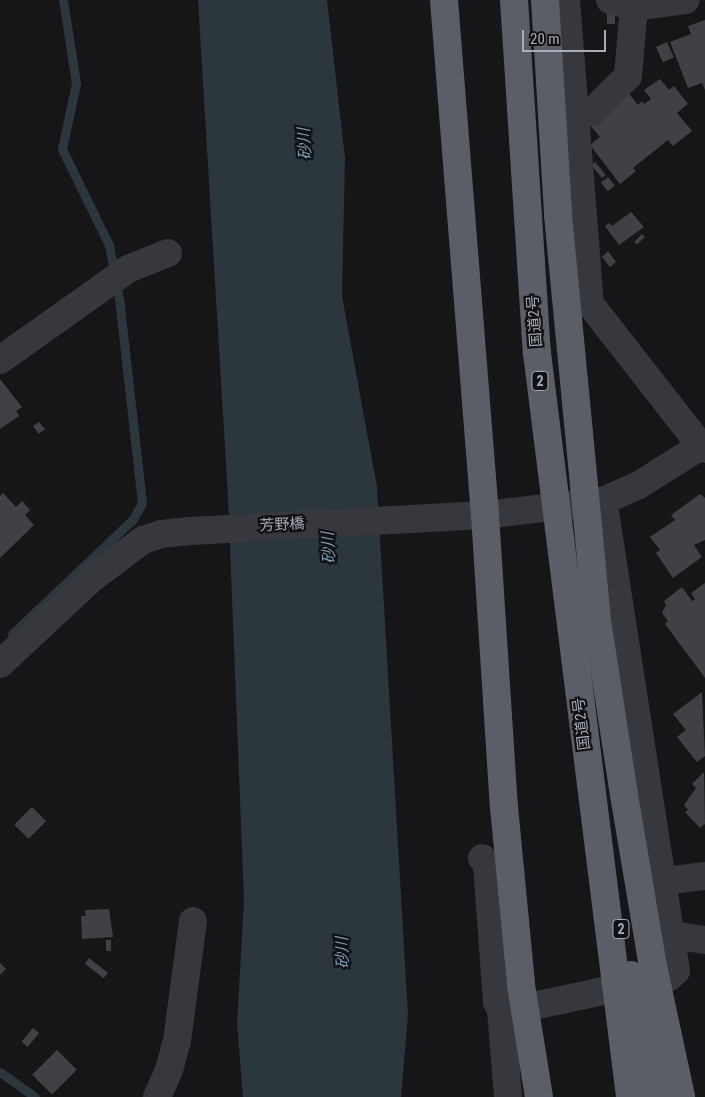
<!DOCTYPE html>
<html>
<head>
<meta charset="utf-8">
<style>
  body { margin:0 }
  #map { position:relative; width:705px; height:1097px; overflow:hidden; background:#161618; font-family:"Roboto Condensed","Noto Sans JP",sans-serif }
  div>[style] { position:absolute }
  .water>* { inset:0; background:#2b363d }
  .stream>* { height:9px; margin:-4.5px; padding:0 4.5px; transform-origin:4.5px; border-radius:4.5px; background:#2b363d }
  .building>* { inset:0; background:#404145; transform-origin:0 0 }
  .minor>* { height:28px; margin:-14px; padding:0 14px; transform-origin:14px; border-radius:14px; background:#36383d }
  .tertiary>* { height:28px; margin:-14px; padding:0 14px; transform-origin:14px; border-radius:14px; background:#36383d }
  .trunk>* { height:28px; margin:-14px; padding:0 14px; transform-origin:14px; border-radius:14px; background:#5a5e66 }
  .trunk-bridge>* { height:28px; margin:-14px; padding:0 14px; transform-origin:14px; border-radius:14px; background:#5a5e66 }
  span { translate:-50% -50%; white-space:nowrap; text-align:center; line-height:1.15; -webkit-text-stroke:4.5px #111113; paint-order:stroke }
  .shield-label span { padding:1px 4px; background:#111113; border:1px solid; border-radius:4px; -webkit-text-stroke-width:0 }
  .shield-label { font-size:14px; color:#a7adb9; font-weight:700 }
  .street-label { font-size:15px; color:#a7adb9 }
  .water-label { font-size:16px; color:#7b9eb7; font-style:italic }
  .scale { position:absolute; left:522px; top:30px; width:84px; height:22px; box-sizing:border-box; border:2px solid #a7adb9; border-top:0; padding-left:6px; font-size:15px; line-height:18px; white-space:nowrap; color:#a7adb9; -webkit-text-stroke:4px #111113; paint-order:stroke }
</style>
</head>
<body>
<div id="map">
  <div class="water">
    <i style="clip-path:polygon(198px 0,327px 0,345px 158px,342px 296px,377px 487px,408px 1015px,401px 1097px,243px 1097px,237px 1024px,244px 900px,228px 497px)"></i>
  </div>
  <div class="stream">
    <i style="left:12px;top:634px;width:167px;rotate:-43.5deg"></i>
    <i style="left:133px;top:519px;width:18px;rotate:-61deg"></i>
    <i style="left:142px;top:503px;width:205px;rotate:-96.4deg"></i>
    <i style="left:119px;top:299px;width:55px;rotate:-100.5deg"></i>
    <i style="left:109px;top:245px;width:107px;rotate:-116.1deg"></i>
    <i style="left:62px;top:149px;width:67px;rotate:-78deg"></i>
    <i style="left:76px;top:83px;width:84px;rotate:-98.9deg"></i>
    <i style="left:0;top:1072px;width:43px;rotate:35.5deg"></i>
  </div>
  <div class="building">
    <i style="left:607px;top:9px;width:8px;height:15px"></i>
    <i style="clip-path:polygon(705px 20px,705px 90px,702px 83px,688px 88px,670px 42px,691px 34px,688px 26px)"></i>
    <i style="left:667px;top:42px;width:17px;height:12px;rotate:66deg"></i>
    <i style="clip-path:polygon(660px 79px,669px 90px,674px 86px,688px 104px,677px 113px,692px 131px,673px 146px,668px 140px,633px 168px,636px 171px,620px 184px,590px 145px,600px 137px,588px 123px,627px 91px,638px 105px,642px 101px,644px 104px,651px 99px,644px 90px)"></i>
    <i style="left:595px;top:162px;width:17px;height:5px;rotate:50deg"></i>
    <i style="left:608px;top:177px;width:11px;height:9px;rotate:52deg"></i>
    <i style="clip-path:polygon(631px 212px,644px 227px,619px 245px,605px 226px,609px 223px,612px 226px)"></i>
    <i style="left:642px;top:234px;width:4px;height:11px;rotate:45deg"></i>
    <i style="clip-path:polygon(608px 251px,616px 262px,610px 267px,602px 257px)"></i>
    <i style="clip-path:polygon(0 379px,22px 407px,16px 411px,19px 416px,0 429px)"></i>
    <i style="clip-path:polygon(39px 422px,45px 429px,39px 434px,33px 426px)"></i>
    <i style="clip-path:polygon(3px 493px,16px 507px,22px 501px,30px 510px,25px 515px,34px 525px,0 558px,0 496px)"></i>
    <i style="clip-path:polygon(700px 494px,705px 498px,705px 540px,694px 545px,702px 557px,673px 578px,656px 553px,660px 550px,650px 537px,675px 520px,671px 515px)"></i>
    <i style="clip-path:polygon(705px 583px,705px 678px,665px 624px,668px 621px,662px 613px,666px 605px,664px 601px,682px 587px,692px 601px,695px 599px,691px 593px)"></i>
    <i style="clip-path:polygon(702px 692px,705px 756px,697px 762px,677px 737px,686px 730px,673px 714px)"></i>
    <i style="clip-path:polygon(704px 772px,705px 824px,700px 828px,685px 812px,688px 810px,684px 805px,696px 788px,692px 784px)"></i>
    <i style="left:32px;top:807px;width:20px;height:25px;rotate:45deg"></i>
    <i style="clip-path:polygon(109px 909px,113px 937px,82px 939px,81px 916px,86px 916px,85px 910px)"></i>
    <i style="left:106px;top:940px;width:5px;height:11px"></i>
    <i style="left:89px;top:958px;width:24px;height:7px;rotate:38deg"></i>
    <i style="clip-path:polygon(0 963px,6px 969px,0 975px)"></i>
    <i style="left:33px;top:1028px;width:8px;height:18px;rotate:40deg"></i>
    <i style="left:57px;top:1050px;width:28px;height:35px;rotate:45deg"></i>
  </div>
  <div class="minor">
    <i style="left:566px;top:0;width:305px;rotate:85.5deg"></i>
    <i style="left:590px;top:304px;width:180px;rotate:52deg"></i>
    <i style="left:610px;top:0;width:25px;rotate:16deg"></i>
    <i style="left:634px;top:7px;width:52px;rotate:-7.7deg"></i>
    <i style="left:577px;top:113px;width:15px;rotate:-4deg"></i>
    <i style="left:592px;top:112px;width:51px;rotate:-45deg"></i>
    <i style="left:628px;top:76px;width:69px;rotate:-85deg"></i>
    <i style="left:0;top:360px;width:157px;rotate:-35.4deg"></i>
    <i style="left:128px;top:269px;width:43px;rotate:-21.8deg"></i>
    <i style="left:485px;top:515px;width:119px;rotate:-6.8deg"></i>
    <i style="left:603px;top:501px;width:39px;rotate:-24deg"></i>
    <i style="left:639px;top:485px;width:73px;rotate:-32.2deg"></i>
    <i style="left:701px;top:446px;width:5px;rotate:37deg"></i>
    <i style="left:0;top:664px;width:125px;rotate:-43deg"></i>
    <i style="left:91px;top:579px;width:65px;rotate:-36.9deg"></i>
    <i style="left:143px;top:540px;width:19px;rotate:-18deg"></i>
    <i style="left:161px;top:534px;width:29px;rotate:-6deg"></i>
    <i style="left:663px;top:881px;width:42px;rotate:-6.8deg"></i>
    <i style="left:673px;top:935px;width:32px;rotate:9deg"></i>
    <i style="left:501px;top:1010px;width:87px;rotate:85.4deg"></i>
    <i style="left:157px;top:1097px;width:30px;rotate:-66deg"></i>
    <i style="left:169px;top:1070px;width:30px;rotate:-75deg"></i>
    <i style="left:177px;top:1041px;width:121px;rotate:-82.4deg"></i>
  </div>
  <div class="tertiary">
    <i style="left:190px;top:531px;width:295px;rotate:-3.1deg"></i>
    <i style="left:482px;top:858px;width:9px;rotate:54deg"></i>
    <i style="left:487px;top:865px;width:137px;rotate:85.8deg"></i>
    <i style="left:497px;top:1002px;width:9px;rotate:63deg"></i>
    <i style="left:501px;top:1010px;width:9px;rotate:6deg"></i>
    <i style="left:510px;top:1011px;width:163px;rotate:-12.1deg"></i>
    <i style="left:669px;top:977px;width:9px;rotate:-41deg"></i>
    <i style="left:676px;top:971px;width:476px;rotate:-98.8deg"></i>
  </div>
  <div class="trunk">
    <i style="left:444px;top:0;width:517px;rotate:85.45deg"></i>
    <i style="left:485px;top:515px;width:293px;rotate:86.3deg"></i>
    <i style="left:545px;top:0;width:215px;rotate:86.5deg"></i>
    <i style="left:558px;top:215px;width:414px;rotate:84.5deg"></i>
    <i style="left:598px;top:627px;width:170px;rotate:81.2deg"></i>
  </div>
  <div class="trunk-bridge">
    <i style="left:514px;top:0;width:354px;rotate:86.3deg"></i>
    <i style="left:537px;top:353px;width:750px;rotate:82.87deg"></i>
    <i style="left:624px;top:795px;width:173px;rotate:80.4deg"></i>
    <i style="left:653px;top:966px;width:134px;rotate:77.9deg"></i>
    <i style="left:504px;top:807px;width:179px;rotate:84.5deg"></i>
    <i style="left:521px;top:985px;width:113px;rotate:80.9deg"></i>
    <i style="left:631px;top:975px;width:125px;rotate:78.4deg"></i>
  </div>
  <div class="shield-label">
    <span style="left:540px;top:381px">2</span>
    <span style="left:621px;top:929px">2</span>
  </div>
  <div class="street-label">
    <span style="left:535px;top:321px;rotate:-94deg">国道2号</span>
    <span style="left:282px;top:525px;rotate:-3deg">芳野橋</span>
    <span style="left:582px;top:724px;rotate:-97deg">国道2号</span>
  </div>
  <div class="water-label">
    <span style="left:305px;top:144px;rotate:-93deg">砂川</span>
    <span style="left:329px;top:548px;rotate:-93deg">砂川</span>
    <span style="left:343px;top:953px;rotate:-92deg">砂川</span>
  </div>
  <div class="scale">20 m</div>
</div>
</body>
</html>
